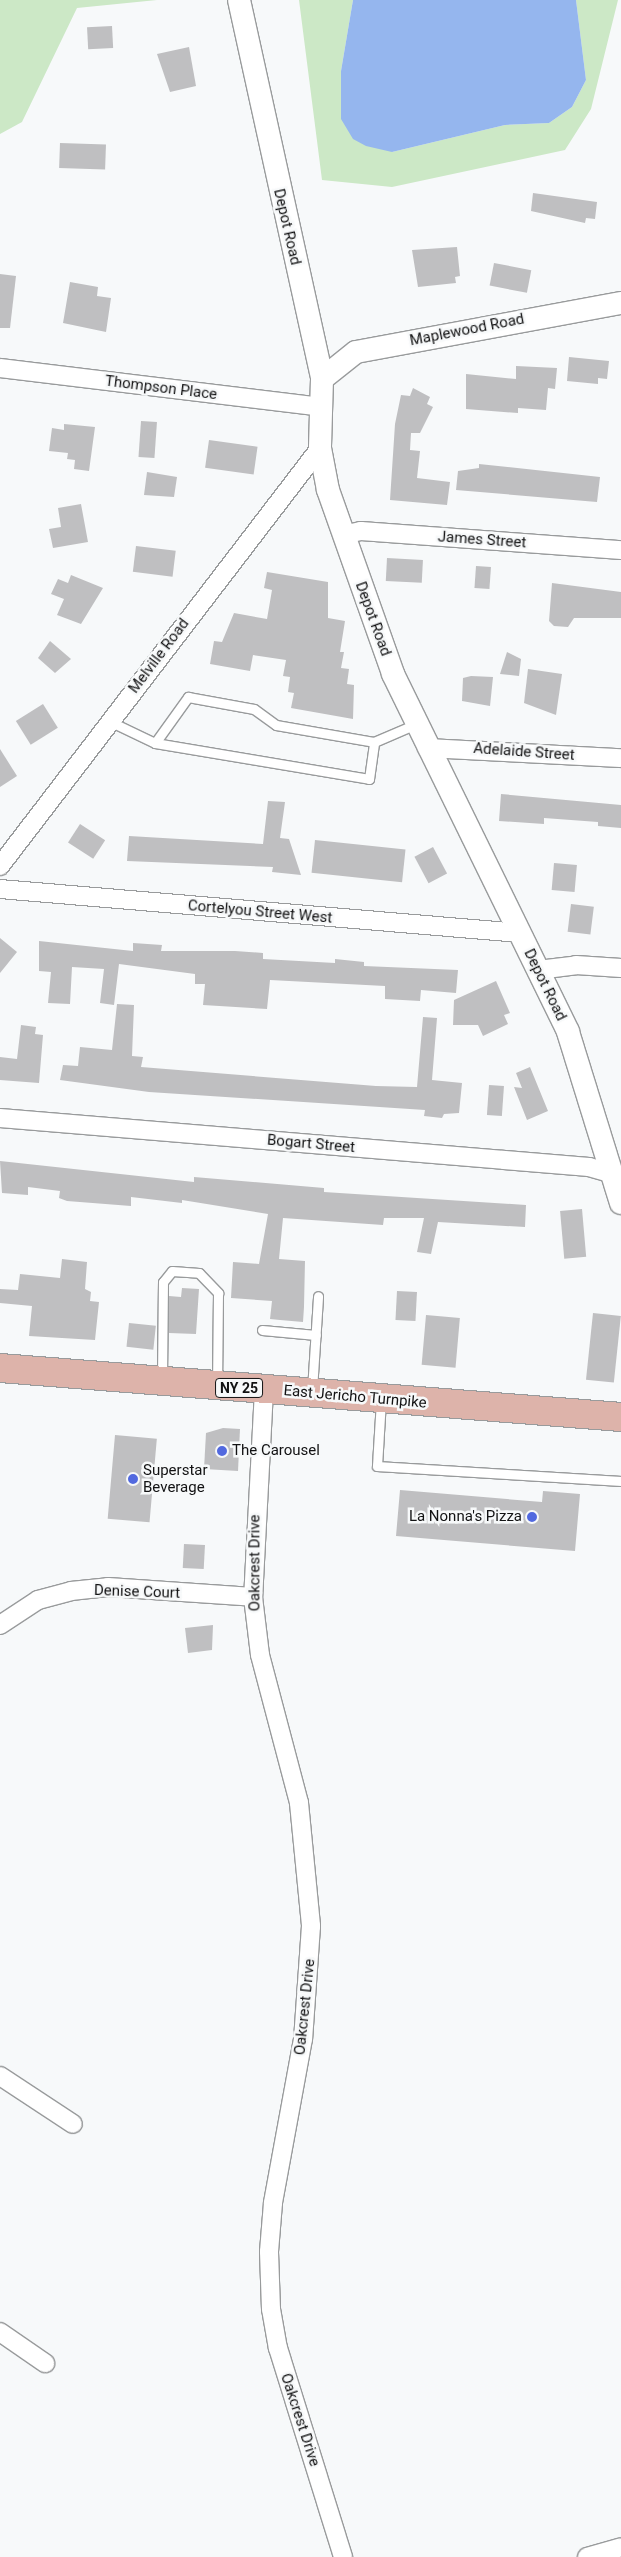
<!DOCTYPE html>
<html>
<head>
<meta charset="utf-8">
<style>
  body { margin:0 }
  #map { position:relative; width:621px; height:2557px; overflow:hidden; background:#f7f9fa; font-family:Roboto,sans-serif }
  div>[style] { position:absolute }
  .green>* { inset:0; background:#cce8c6 }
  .water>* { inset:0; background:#95b6ee }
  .building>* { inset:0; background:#bfbfc1; transform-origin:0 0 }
  .roads { filter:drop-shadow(1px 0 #999b9c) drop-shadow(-1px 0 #999b9c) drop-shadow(0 1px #999b9c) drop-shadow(0 -1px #999b9c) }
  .service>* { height:9px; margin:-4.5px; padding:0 4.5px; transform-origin:4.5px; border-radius:4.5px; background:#fff }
  .minor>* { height:18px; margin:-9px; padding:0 9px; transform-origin:9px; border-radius:9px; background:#fff }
  .tertiary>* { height:22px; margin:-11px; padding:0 11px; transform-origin:11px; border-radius:11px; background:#fff }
  .primary>* { height:28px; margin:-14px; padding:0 14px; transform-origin:14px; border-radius:14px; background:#ddb3aa }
  .dots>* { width:14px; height:14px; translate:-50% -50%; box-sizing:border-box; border:2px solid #f7f9fa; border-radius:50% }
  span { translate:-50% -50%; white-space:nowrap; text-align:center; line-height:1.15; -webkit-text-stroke:5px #f7f9fa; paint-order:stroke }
  .shield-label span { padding:1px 4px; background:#f7f9fa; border:1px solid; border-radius:4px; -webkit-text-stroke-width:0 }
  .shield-label { font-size:14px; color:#121213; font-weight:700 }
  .street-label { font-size:15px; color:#121213 }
  .poi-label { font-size:15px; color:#121213 }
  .left { translate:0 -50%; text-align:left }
  .right { translate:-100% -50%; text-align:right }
</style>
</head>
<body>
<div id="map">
  <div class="green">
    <i style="clip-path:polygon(0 0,157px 0,77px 8px,22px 122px,0 134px)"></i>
    <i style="clip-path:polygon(299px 0,353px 0,341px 71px,392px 152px,505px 125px,549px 123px,572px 107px,586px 80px,576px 0,618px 0,591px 109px,565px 150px,392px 187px,322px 180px)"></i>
  </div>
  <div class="water">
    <i style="clip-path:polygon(353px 0,576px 0,586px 80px,572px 107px,549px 123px,505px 125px,392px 152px,366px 146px,353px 139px,341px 119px,341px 71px)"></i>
  </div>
  <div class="building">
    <i style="left:112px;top:26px;width:22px;height:25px;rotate:87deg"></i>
    <i style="clip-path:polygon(189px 47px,196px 86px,170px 92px,157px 54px)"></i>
    <i style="left:60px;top:143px;width:46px;height:25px;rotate:2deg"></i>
    <i style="clip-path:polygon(533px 193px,597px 202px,595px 219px,586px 218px,585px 223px,531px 211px)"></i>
    <i style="clip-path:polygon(457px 247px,460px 276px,455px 277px,456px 283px,418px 287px,412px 250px)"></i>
    <i style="left:494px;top:263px;width:38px;height:23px;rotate:11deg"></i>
    <i style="clip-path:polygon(0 274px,16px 276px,10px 328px,0 328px)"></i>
    <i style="clip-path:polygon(70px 282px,98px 287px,97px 296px,111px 298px,106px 332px,63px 323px)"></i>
    <i style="clip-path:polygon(569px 357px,609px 361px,607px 379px,598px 378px,598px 384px,567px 381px)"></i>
    <i style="clip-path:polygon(516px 366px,557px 368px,555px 389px,548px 388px,546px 410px,518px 408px,518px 413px,466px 409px,466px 374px,516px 379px)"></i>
    <i style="clip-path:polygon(413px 388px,430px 397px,427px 404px,433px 407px,420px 433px,411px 433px,410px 450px,420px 451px,417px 478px,450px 482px,447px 505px,390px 500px,395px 424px,401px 395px,410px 396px)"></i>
    <i style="left:141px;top:421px;width:16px;height:36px;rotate:4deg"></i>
    <i style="clip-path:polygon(64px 424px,95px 427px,89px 471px,74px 469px,75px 460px,67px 459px,68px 453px,49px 451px,52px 428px,64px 430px)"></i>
    <i style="left:209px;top:440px;width:49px;height:28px;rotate:8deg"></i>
    <i style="clip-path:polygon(479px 464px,600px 477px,597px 502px,456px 490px,458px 471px,479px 468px)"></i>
    <i style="clip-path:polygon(147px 472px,177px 477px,174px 497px,144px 495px)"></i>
    <i style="clip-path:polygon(81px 504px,88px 542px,53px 548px,49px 529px,61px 527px,58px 508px)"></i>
    <i style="left:136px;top:546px;width:40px;height:26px;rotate:7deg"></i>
    <i style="left:387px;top:558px;width:36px;height:23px;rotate:3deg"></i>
    <i style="left:476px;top:566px;width:15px;height:22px;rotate:4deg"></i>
    <i style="clip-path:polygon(267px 572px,328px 582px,328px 618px,345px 621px,340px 652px,344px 652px,341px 668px,349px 669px,347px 684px,354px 685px,353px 719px,291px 708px,294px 693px,288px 692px,290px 677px,283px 676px,286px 660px,253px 655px,250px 671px,210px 664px,214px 641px,222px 642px,234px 613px,267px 619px,272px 590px,264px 588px)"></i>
    <i style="clip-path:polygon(71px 575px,103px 588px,81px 624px,57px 615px,64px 599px,51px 594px,58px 579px,68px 583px)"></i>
    <i style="clip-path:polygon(552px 583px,621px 592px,621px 618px,574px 618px,568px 627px,554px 626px,549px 621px)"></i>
    <i style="clip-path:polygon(50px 641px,71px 659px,55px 673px,38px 658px)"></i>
    <i style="clip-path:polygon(507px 652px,521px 659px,519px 676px,500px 674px)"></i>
    <i style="clip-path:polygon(528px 669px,562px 674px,556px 715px,524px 703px)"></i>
    <i style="clip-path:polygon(471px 676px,493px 677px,490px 706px,462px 701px,463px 678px)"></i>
    <i style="left:43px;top:704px;width:28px;height:32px;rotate:58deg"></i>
    <i style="clip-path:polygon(0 749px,17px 776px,0 787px)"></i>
    <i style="clip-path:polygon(501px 794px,621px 805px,621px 828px,598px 826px,598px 822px,544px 818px,544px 824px,499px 821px)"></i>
    <i style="clip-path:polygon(268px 801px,285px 802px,280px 838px,289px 839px,301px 875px,272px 872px,273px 867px,127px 861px,129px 836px,263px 844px)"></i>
    <i style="left:80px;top:824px;width:30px;height:22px;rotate:33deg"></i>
    <i style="left:315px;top:840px;width:91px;height:33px;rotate:6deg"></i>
    <i style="left:433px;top:847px;width:30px;height:21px;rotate:62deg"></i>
    <i style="left:554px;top:863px;width:23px;height:27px;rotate:5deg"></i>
    <i style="left:571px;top:904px;width:23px;height:28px;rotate:7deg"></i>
    <i style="clip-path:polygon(0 938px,17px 952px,0 973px)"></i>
    <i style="clip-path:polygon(39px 941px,133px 951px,133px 943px,162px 945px,161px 951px,235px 951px,263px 953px,263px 959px,335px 963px,335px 959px,364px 962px,364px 966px,458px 970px,456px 993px,421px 990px,420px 1001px,385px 999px,385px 986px,270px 980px,267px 1009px,203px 1005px,205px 984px,195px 984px,195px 974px,119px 964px,114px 1005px,100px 1003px,104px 969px,72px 967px,70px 1004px,48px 1003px,51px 972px,39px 971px)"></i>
    <i style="clip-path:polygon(496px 981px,510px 1013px,504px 1015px,508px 1024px,483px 1036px,478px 1025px,453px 1025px,454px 1000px)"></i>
    <i style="clip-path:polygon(117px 1004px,134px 1005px,132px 1056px,143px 1057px,141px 1067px,376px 1086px,417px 1087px,423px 1017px,437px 1018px,432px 1080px,462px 1083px,459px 1113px,444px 1114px,442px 1118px,424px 1116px,425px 1110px,149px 1092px,60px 1080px,63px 1065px,78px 1066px,80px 1047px,112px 1050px)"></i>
    <i style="clip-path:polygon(21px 1025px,36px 1027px,35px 1034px,43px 1035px,39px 1083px,0 1080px,0 1057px,17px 1059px)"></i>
    <i style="clip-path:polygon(530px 1067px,548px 1111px,527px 1120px,514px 1087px,522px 1088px,516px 1073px)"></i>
    <i style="left:489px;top:1085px;width:15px;height:30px;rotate:4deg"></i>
    <i style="clip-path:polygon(0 1161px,194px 1182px,194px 1177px,324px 1188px,324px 1192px,526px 1205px,525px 1227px,438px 1222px,431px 1254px,417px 1252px,424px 1218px,384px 1218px,383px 1225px,283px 1218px,279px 1259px,305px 1261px,304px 1307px,303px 1322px,280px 1320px,270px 1319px,272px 1301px,231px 1298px,233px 1262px,259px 1264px,268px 1214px,182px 1200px,182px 1203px,131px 1197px,131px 1206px,67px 1201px,59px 1198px,60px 1191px,28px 1187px,28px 1195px,2px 1193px)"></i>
    <i style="left:582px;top:1209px;width:48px;height:22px;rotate:85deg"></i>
    <i style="clip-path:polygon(62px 1259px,87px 1262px,85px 1289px,91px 1292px,90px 1301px,99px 1302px,95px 1340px,29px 1336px,32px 1306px,0 1303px,0 1289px,18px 1290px,20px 1274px,60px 1278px)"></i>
    <i style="clip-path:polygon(182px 1288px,199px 1289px,196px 1334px,169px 1333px,169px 1296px,181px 1297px)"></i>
    <i style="left:397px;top:1291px;width:20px;height:29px;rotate:3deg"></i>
    <i style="left:593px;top:1313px;width:28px;height:67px;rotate:6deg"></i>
    <i style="left:426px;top:1315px;width:34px;height:50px;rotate:5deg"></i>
    <i style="left:129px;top:1323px;width:27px;height:24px;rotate:6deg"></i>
    <i style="clip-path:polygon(223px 1428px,240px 1429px,238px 1471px,204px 1469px,206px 1433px)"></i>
    <i style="left:115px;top:1435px;width:42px;height:84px;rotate:5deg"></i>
    <i style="clip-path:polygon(400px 1490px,542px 1502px,543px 1491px,580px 1494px,575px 1551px,396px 1536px)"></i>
    <i style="left:184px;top:1544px;width:21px;height:24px;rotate:3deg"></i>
    <i style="clip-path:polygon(213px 1625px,212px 1650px,188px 1653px,185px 1628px)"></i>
  </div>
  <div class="roads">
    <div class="service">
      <i style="left:109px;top:721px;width:51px;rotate:25.6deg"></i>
      <i style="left:155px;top:743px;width:57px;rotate:-54.3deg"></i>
      <i style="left:188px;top:697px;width:67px;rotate:10.3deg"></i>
      <i style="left:254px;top:709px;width:27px;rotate:36deg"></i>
      <i style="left:276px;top:725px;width:99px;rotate:9.8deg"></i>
      <i style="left:374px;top:742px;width:46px;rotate:-23.2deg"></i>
      <i style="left:155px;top:743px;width:217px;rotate:9.5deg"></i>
      <i style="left:369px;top:779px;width:37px;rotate:-82deg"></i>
      <i style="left:262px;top:1330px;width:54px;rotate:5.3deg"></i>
      <i style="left:162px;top:1377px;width:95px;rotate:-89.4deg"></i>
      <i style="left:163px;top:1282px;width:14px;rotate:-51deg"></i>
      <i style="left:172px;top:1271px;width:27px;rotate:4deg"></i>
      <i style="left:199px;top:1273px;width:28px;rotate:46deg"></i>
      <i style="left:218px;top:1293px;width:90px;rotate:90.6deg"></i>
      <i style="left:312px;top:1390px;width:94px;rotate:-86.3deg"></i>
      <i style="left:381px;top:1400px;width:66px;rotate:93.5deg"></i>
      <i style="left:377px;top:1466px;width:244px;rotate:3.5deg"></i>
    </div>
    <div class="minor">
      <i style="left:0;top:368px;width:323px;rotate:6.9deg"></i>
      <i style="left:343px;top:535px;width:18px;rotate:-13deg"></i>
      <i style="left:361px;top:531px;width:261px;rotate:4.2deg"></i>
      <i style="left:427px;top:748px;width:194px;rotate:3deg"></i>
      <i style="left:0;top:866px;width:526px;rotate:-52.56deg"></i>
      <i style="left:0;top:889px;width:522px;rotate:4.84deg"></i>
      <i style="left:538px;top:970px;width:38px;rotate:-7deg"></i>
      <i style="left:576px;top:965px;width:45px;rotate:3.8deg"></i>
      <i style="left:0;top:1118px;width:591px;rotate:4.76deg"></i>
      <i style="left:589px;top:1167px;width:33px;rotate:16deg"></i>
      <i style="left:264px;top:1390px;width:207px;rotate:93deg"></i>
      <i style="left:253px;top:1597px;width:58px;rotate:83.1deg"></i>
      <i style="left:260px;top:1655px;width:153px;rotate:75.2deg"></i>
      <i style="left:299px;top:1803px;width:124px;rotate:84.4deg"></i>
      <i style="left:311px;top:1926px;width:113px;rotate:94deg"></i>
      <i style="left:303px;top:2039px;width:167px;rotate:100.4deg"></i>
      <i style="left:273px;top:2203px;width:49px;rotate:94.7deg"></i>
      <i style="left:269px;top:2252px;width:57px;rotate:88deg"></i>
      <i style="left:271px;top:2309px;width:40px;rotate:80deg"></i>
      <i style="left:278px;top:2348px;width:219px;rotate:72.7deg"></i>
      <i style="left:0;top:1625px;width:45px;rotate:-33.3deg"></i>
      <i style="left:38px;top:1600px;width:34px;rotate:-15deg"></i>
      <i style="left:71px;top:1591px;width:37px;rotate:-6deg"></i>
      <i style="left:108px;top:1587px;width:145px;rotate:3.9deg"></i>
      <i style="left:0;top:2076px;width:87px;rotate:33.3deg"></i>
      <i style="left:0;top:2332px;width:55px;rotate:34.6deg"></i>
      <i style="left:587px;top:2557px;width:35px;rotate:-16deg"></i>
    </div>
    <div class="tertiary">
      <i style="left:239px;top:0;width:388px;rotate:77.6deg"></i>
      <i style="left:322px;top:379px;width:69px;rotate:91.7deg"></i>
      <i style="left:320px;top:448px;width:43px;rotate:79.2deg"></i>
      <i style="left:328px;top:490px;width:195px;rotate:70.5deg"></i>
      <i style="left:393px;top:674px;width:398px;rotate:63.9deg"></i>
      <i style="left:568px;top:1032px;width:179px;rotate:72.8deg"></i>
      <i style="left:322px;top:379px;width:43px;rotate:-38.5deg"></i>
      <i style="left:356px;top:352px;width:269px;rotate:-10.5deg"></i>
    </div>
    <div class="primary">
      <i style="left:0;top:1368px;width:623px;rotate:4.51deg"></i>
    </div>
  </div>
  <div class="dots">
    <i style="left:222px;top:1451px;background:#5269df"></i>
    <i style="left:133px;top:1479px;background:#5269df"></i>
    <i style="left:532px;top:1517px;background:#5269df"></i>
  </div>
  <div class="shield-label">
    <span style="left:239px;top:1388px">NY 25</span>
  </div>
  <div class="street-label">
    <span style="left:287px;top:227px;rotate:77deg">Depot Road</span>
    <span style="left:467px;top:330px;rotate:-11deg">Maplewood Road</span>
    <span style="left:161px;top:388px;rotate:7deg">Thompson Place</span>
    <span style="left:482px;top:540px;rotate:4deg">James Street</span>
    <span style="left:373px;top:619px;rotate:70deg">Depot Road</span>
    <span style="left:159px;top:656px;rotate:-53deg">Melville Road</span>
    <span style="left:524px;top:752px;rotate:4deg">Adelaide Street</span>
    <span style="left:260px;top:912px;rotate:5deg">Cortelyou Street West</span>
    <span style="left:545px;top:985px;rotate:64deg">Depot Road</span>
    <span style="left:311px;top:1144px;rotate:5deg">Bogart Street</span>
    <span style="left:355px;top:1397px;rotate:5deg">East Jericho Turnpike</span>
    <span style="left:255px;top:1563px;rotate:-90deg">Oakcrest Drive</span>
    <span style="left:137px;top:1592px;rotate:2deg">Denise Court</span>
    <span style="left:305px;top:2007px;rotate:-84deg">Oakcrest Drive</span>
    <span style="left:300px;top:2420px;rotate:72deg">Oakcrest Drive</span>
  </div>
  <div class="poi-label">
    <span class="left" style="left:232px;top:1451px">The Carousel</span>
    <span class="left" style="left:143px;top:1479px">Superstar<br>Beverage</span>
    <span class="right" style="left:522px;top:1517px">La Nonna's Pizza</span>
  </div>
</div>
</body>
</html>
